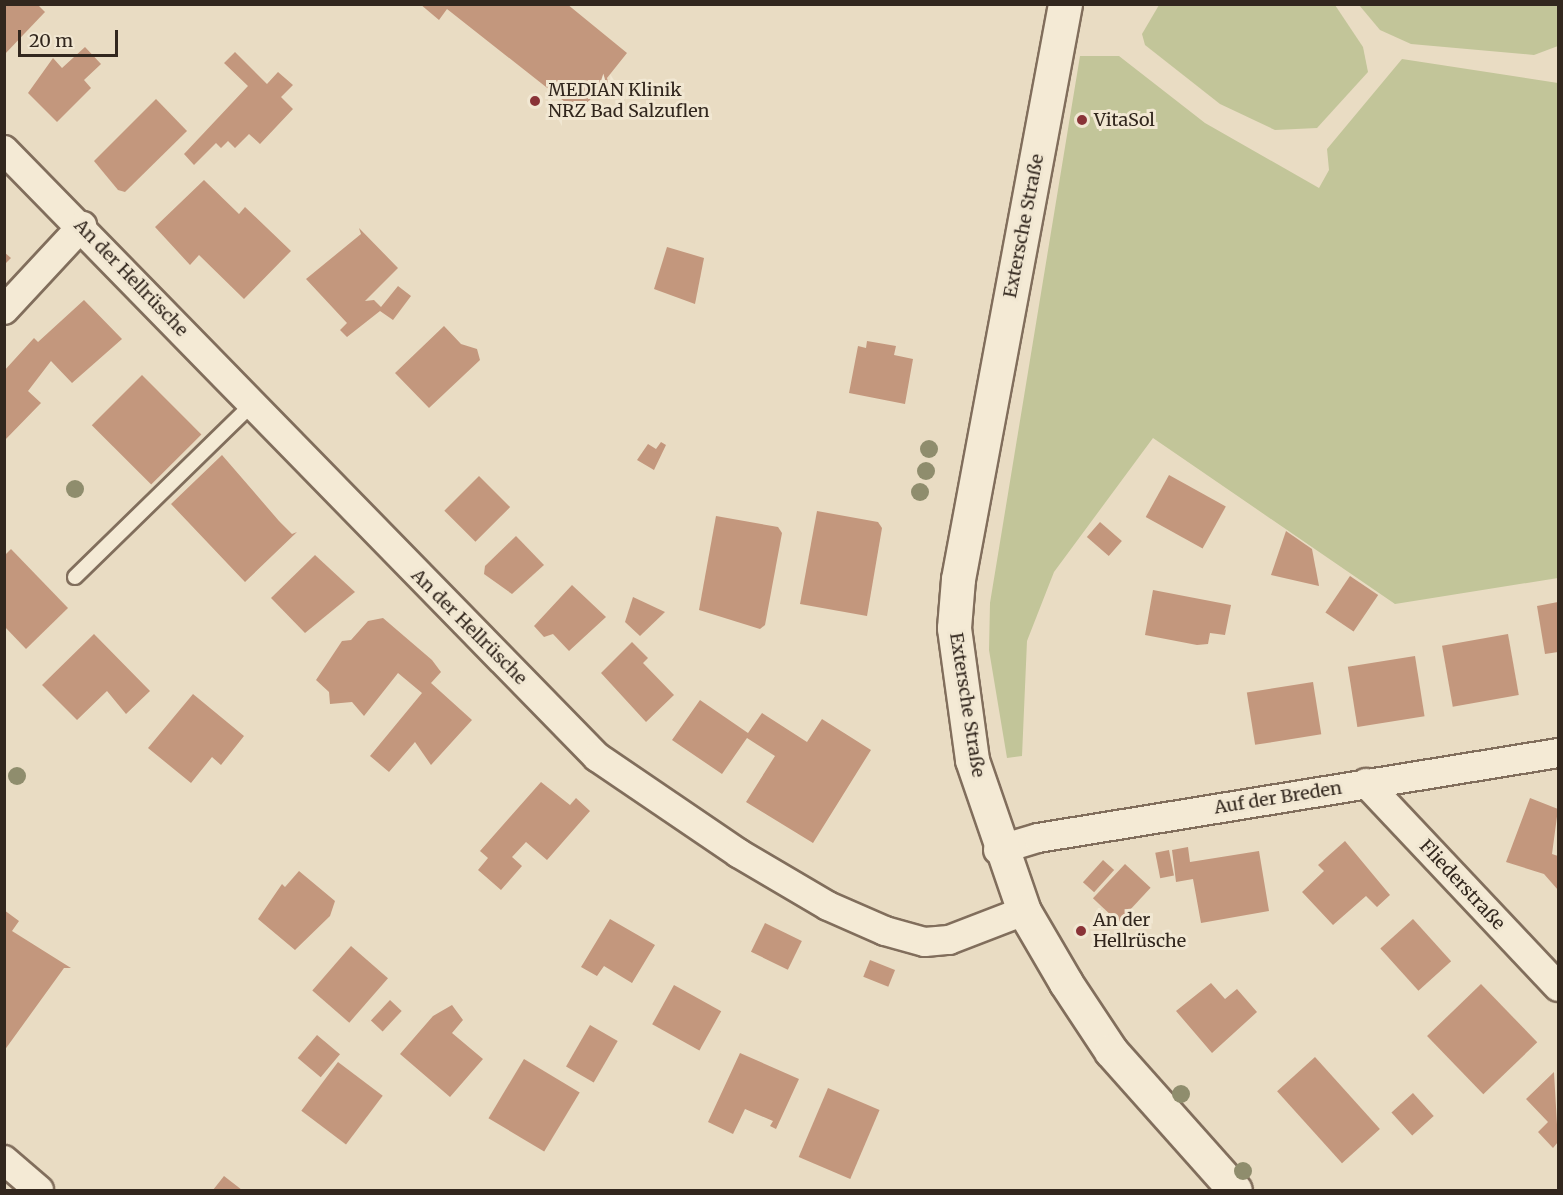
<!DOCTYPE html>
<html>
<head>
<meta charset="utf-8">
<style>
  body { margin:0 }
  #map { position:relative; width:1563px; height:1195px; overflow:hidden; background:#e9dcc3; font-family:Merriweather,serif }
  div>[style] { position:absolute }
  .green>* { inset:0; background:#c2c599 }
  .building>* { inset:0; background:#c3977d; transform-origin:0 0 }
  .roads { filter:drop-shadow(2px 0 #816e5c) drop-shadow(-2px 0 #816e5c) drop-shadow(0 2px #816e5c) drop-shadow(0 -2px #816e5c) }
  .lane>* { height:14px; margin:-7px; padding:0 7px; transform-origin:7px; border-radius:7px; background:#f4ead5 }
  .street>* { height:28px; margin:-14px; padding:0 14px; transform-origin:14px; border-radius:14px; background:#f4ead5 }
  .secondary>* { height:33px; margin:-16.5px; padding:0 16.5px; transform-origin:16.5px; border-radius:16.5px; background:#f4ead5 }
  .trees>* { width:18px; height:18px; margin:-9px; border-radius:50%; background:#8f8d6d }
  .dots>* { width:16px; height:16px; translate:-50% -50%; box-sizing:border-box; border:3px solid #f1e7d2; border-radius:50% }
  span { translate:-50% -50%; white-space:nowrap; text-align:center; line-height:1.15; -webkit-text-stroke:6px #f1e7d2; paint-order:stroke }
  .poi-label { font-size:18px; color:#32271e }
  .left { translate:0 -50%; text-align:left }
  .street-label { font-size:18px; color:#32271e }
  .frame { position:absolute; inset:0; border:6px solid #32271e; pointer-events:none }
  .scale { position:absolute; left:18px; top:30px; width:100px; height:27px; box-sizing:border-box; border:3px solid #32271e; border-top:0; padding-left:8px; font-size:18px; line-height:21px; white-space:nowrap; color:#32271e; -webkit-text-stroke:4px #f1e7d2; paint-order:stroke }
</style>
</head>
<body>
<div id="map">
  <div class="green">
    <i style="clip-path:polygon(1159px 5px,1335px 5px,1363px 47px,1368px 72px,1317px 128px,1275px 130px,1220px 104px,1145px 45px,1142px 34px)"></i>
    <i style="clip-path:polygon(1359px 5px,1558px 5px,1558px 46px,1534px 55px,1411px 44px,1380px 30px)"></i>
    <i style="clip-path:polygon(1080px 56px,1119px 56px,1205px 123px,1319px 188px,1329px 170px,1327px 149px,1402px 59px,1558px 83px,1558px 578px,1395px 604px,1153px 438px,1054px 572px,1027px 641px,1022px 756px,1007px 758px,989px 650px,990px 603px)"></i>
  </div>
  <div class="building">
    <i style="clip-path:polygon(4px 4px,37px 4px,45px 12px,4px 55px)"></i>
    <i style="clip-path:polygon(420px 4px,567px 4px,627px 53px,607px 78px,610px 90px,599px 89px,579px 113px,447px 9px,439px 20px)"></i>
    <i style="clip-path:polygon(85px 47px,101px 64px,84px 80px,91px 88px,57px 122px,28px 93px,53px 58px,62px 68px)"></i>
    <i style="clip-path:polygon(235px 52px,267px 84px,278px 72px,293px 85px,281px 97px,293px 109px,260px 144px,249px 134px,235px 148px,228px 141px,221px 148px,216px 143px,194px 165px,184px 154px,248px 86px,224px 63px)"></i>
    <i style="clip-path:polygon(156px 99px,187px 131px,125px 192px,118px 190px,94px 161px)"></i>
    <i style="clip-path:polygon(204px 180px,239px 214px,245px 207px,291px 251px,244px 299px,199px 255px,190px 265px,155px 227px)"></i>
    <i style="clip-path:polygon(359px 228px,398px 268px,365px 301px,374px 300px,381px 307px,398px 286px,411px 296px,393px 320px,380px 311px,347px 337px,340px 330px,347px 323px,306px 279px,361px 234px)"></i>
    <i style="clip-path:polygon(667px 247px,704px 258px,695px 304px,654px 289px)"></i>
    <i style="clip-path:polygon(4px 252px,11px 258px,4px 265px)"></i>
    <i style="clip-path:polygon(84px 300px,122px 339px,72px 383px,51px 361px,28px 391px,41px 403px,4px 441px,4px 371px,34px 338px,38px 342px)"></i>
    <i style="clip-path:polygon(444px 326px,461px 344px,477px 349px,480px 360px,429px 408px,395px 373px)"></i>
    <i style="clip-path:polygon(867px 341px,896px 346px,894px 355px,913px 359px,905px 404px,849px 393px,858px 346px,866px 348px)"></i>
    <i style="left:142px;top:375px;width:84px;height:71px;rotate:45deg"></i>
    <i style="clip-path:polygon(661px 442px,666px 445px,654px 470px,637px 460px,648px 444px,656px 449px)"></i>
    <i style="clip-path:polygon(222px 455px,279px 521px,292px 534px,297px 532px,245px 582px,171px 504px)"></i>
    <i style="left:1169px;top:475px;width:65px;height:48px;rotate:29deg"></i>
    <i style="left:479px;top:476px;width:44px;height:49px;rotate:45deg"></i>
    <i style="clip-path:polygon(817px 511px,878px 522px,882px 528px,867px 616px,800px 604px)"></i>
    <i style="clip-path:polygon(716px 516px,778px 527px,782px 533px,765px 625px,760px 629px,699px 610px)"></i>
    <i style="left:1100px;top:522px;width:29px;height:20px;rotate:41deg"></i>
    <i style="clip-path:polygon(1286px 531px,1312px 549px,1319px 586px,1271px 575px)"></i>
    <i style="clip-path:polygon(516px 536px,544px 565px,512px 594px,484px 574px,485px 566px)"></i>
    <i style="clip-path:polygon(11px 549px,68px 608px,26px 649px,4px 626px,4px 556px)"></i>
    <i style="clip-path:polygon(315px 555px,355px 592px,305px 633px,271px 598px)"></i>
    <i style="left:1350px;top:576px;width:34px;height:44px;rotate:34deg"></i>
    <i style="clip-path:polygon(572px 585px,606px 617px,569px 651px,553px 634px,544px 637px,534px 626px)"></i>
    <i style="clip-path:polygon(1153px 590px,1231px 605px,1225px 635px,1210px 633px,1208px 644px,1197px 645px,1145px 635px)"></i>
    <i style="clip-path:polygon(633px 597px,665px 612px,640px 636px,625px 622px)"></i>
    <i style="clip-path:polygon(1558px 602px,1558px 652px,1545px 654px,1537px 606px)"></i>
    <i style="clip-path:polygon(383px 618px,432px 660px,441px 672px,431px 683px,472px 720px,431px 765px,415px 742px,389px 772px,370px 756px,422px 693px,398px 673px,364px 716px,352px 702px,330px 704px,329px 692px,316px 680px,342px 641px,351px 640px,368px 621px)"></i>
    <i style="clip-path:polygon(94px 634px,150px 691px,126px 714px,107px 691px,77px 720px,42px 685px)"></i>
    <i style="left:1508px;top:634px;width:62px;height:67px;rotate:80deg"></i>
    <i style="clip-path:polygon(632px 642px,648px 658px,643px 663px,674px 695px,646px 722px,601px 673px)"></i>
    <i style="left:1415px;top:656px;width:61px;height:68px;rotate:81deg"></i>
    <i style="left:1313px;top:682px;width:53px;height:67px;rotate:81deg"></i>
    <i style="clip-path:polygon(193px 694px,244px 736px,221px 765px,212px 757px,191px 783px,148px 748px)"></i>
    <i style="clip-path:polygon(700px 700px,748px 733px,762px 713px,807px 742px,822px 719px,871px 750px,813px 843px,746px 802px,775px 756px,747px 738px,722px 774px,672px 740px)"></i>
    <i style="clip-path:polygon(541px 782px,570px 805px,576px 798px,590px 811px,547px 860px,526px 842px,512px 857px,522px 866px,501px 890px,478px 870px,488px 858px,480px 851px)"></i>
    <i style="clip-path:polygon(1530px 798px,1558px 809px,1552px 854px,1558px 856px,1558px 890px,1544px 874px,1506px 862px)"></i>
    <i style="clip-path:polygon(1345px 841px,1390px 895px,1377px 907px,1366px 896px,1333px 925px,1302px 892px,1324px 871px,1318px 865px)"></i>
    <i style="clip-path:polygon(1188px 847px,1190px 862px,1259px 851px,1269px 911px,1201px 923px,1193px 879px,1176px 882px,1172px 850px)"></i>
    <i style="left:1169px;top:850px;width:26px;height:14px;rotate:79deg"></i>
    <i style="left:1103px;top:860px;width:15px;height:30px;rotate:42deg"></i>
    <i style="left:1125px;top:864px;width:35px;height:47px;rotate:43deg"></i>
    <i style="clip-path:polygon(299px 871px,335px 901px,330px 916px,295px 950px,258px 919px,282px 884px,285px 887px)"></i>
    <i style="clip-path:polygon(4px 910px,19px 921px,12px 931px,71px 968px,64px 968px,4px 1051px)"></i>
    <i style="clip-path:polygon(610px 919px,655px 945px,632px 983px,604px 966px,597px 976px,581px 967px)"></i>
    <i style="left:1413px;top:919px;width:57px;height:44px;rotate:48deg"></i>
    <i style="left:765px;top:923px;width:41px;height:32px;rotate:26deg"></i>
    <i style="left:351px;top:946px;width:49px;height:59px;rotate:41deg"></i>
    <i style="left:870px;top:960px;width:27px;height:18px;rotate:22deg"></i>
    <i style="clip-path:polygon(1211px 983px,1225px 999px,1237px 989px,1257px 1012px,1212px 1053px,1176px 1011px)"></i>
    <i style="left:1481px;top:984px;width:81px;height:75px;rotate:46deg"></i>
    <i style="left:674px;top:985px;width:54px;height:45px;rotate:29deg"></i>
    <i style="left:390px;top:1000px;width:16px;height:28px;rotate:43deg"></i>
    <i style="clip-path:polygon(452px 1005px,463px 1020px,452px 1033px,483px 1059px,450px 1097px,400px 1054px,433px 1016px)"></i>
    <i style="left:590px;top:1025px;width:32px;height:48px;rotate:30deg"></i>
    <i style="left:317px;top:1035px;width:30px;height:30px;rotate:40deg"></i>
    <i style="clip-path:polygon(740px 1053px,799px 1079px,776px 1129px,770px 1126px,773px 1121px,745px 1109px,733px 1134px,708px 1122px)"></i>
    <i style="left:1315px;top:1057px;width:97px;height:51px;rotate:48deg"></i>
    <i style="left:524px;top:1059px;width:65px;height:69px;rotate:31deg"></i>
    <i style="left:338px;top:1062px;width:56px;height:61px;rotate:37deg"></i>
    <i style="clip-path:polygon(1554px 1072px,1558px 1142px,1553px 1148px,1538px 1132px,1548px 1122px,1526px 1099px)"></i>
    <i style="left:828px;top:1088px;width:56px;height:75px;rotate:23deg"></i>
    <i style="left:1413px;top:1093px;width:31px;height:29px;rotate:48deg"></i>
    <i style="clip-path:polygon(224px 1176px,242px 1190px,213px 1190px)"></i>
  </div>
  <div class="roads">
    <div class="lane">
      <i style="left:75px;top:577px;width:246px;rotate:-44.3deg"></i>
    </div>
    <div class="street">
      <i style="left:4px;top:150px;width:849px;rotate:45.67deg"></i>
      <i style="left:597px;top:757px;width:171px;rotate:34.2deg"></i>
      <i style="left:738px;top:853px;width:104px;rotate:30.5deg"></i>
      <i style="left:828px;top:906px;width:62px;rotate:23.7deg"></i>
      <i style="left:885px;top:931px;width:41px;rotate:15.4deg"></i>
      <i style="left:925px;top:942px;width:24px;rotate:-5deg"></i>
      <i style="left:949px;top:940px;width:80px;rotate:-21.1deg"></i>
      <i style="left:4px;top:310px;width:115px;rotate:-47.1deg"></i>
      <i style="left:1366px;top:783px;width:280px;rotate:46.7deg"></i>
      <i style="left:998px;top:850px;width:42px;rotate:-16.7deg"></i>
      <i style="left:1038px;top:838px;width:527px;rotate:-9.28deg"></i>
      <i style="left:4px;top:1160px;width:46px;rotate:40.6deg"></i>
    </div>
    <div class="secondary">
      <i style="left:1065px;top:4px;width:585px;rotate:100.54deg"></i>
      <i style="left:958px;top:579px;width:49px;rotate:94.7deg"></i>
      <i style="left:954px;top:628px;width:133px;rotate:82.2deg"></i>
      <i style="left:972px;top:760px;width:160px;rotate:71deg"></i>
      <i style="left:1024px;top:911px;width:83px;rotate:59.7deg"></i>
      <i style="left:1066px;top:983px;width:82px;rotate:56.5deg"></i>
      <i style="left:1111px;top:1051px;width:186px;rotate:48.3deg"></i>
    </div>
  </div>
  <div class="trees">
    <i style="left:929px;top:449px"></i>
    <i style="left:926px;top:471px"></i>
    <i style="left:75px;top:489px"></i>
    <i style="left:920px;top:492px"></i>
    <i style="left:17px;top:776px"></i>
    <i style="left:1181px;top:1094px"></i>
    <i style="left:1243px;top:1171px"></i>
  </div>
  <div class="dots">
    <i style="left:535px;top:101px;background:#893337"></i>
    <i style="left:1082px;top:120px;background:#893337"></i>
    <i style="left:1081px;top:931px;background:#893337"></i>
  </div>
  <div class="poi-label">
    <span class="left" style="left:548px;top:101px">MEDIAN Klinik<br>NRZ Bad Salzuflen</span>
    <span class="left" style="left:1094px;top:120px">VitaSol</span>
    <span class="left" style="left:1093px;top:931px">An der<br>Hellrüsche</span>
  </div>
  <div class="street-label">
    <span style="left:1024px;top:226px;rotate:-79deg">Extersche Straße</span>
    <span style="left:131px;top:278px;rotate:46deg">An der Hellrüsche</span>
    <span style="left:469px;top:627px;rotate:45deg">An der Hellrüsche</span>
    <span style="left:967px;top:705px;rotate:81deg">Extersche Straße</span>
    <span style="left:1278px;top:798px;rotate:-9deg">Auf der Breden</span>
    <span style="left:1462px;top:885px;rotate:47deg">Fliederstraße</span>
  </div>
  <div class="frame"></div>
  <div class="scale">20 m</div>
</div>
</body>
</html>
